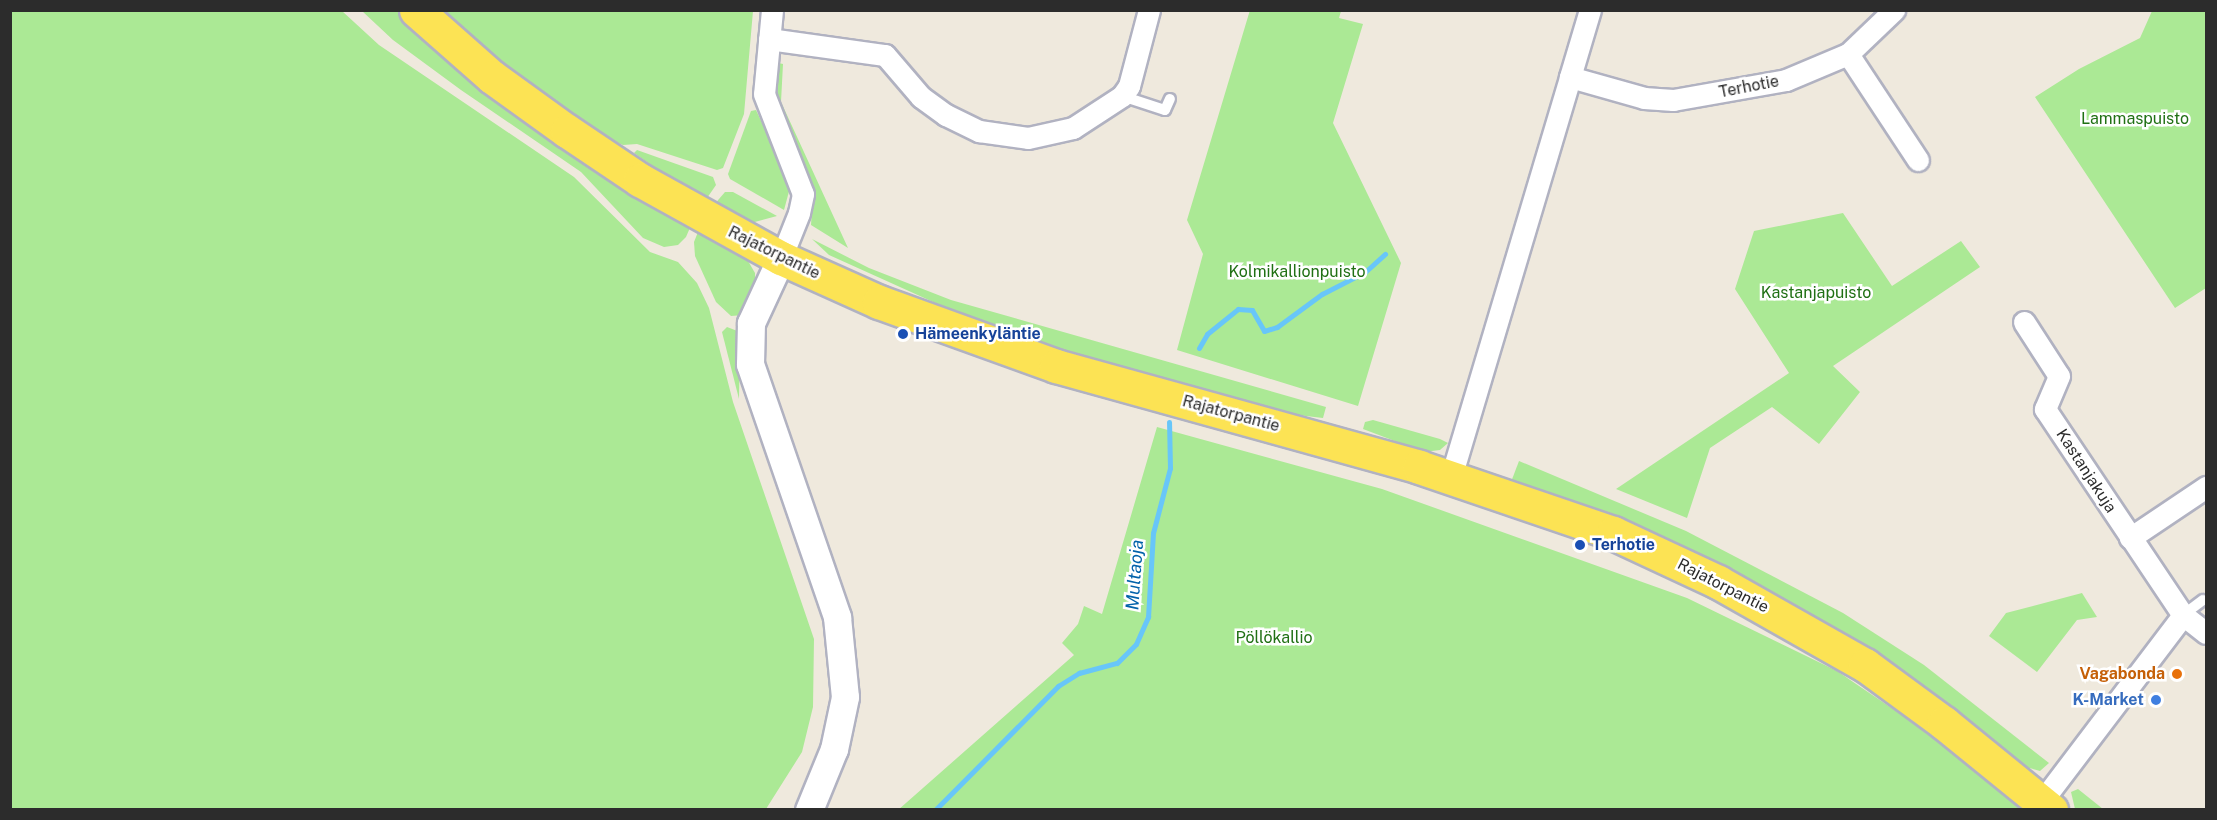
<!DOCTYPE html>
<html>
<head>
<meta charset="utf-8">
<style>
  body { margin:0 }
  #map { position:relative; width:2217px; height:820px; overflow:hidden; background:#efe9dd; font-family:"Public Sans",sans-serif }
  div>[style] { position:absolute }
  .green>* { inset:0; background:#abe995 }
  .stream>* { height:5px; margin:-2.5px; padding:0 2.5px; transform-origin:2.5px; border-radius:2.5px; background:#68c6f9 }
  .roads { filter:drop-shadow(2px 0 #b1b2c1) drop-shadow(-2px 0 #b1b2c1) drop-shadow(0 2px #b1b2c1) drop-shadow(0 -2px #b1b2c1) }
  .service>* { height:10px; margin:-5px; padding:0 5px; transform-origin:5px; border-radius:5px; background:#fff }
  .minor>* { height:21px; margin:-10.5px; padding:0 10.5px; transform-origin:10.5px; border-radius:10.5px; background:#fff }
  .tertiary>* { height:27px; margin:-13.5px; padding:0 13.5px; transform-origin:13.5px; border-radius:13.5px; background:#fff }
  .primary>* { height:33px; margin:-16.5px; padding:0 16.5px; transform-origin:16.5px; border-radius:16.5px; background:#fce354 }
  .dots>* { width:16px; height:16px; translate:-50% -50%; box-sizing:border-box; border:3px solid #fff; border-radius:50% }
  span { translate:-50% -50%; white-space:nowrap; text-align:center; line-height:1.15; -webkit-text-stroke:5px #fff; paint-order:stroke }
  .street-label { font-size:16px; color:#2c2c2c }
  .park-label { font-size:16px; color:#207014 }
  .transit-label { font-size:16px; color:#164399; font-weight:700 }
  .left { translate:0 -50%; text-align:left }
  .food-label { font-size:16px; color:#c56008; font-weight:700 }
  .right { translate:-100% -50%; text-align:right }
  .shop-label { font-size:16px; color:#366cbe; font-weight:700 }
  .water-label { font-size:18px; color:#0262aa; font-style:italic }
  .frame { position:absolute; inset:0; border:12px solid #2c2c2c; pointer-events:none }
</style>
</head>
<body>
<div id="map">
  <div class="green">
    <i style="clip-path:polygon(1250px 10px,1341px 11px,1339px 18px,1363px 24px,1333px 123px,1401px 263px,1358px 406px,1177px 350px,1203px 254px,1187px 220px)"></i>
    <i style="clip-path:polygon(10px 11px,342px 11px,379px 45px,574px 177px,650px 252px,678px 262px,697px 283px,709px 308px,733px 402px,814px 639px,813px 707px,802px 752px,766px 809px,11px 809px)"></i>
    <i style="clip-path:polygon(362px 11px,401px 11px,692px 223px,686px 237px,678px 245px,664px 247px,643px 238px,581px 172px,461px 90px,393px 40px)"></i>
    <i style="clip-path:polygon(436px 11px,753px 11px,744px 114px,723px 168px,717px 170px,637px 144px,623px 145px,588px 130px,506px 70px)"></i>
    <i style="clip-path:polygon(2152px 11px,2206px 11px,2206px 288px,2175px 308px,2035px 97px,2079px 69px,2140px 38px)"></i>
    <i style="clip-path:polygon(774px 62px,783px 64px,781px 102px,848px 248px,811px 225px,813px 193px,773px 102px)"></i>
    <i style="clip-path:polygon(756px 110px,791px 184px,784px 210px,730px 179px,728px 174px,751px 111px)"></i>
    <i style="clip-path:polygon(637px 150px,713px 177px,716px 185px,705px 201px,700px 199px,634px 153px)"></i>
    <i style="clip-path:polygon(725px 192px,733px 192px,777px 216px,751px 223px,713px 206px)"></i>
    <i style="clip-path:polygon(1843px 213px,1892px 286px,1961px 241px,1980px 267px,1833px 366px,1860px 392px,1819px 444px,1772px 407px,1710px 448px,1687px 518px,1616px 489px,1789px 373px,1735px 289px,1754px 231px)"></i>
    <i style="clip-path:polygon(700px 227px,744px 254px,755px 273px,755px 286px,744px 315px,731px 316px,716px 302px,695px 256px,694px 242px)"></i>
    <i style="clip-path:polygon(812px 239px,869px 268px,951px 300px,1326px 407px,1323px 418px,1256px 410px,1022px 342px,829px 255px)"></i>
    <i style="clip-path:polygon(727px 327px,740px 332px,739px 399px,722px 332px)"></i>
    <i style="clip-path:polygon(1373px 420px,1440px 439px,1448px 443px,1440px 450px,1424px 452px,1363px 429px,1365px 422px)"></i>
    <i style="clip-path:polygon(1157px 427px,1382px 489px,1687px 598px,1837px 671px,1990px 775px,2027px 810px,898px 810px,1074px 655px,1062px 643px,1078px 624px,1084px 606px,1102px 614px)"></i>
    <i style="clip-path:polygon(1519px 461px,1686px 531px,1843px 613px,1924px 665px,2049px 763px,2040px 771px,2019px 765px,1511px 482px)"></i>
    <i style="clip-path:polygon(2082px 593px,2097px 617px,2077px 620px,2037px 672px,1989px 636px,2006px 613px)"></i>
    <i style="clip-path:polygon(2078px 789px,2103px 809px,2075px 809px,2071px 792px)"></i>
  </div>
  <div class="stream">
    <i style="left:1199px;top:348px;width:16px;rotate:-60deg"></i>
    <i style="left:1207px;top:334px;width:40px;rotate:-39deg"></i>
    <i style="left:1238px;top:309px;width:14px;rotate:4deg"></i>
    <i style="left:1252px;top:310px;width:24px;rotate:60deg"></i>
    <i style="left:1264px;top:331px;width:14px;rotate:-17deg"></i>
    <i style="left:1277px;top:327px;width:56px;rotate:-36.3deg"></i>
    <i style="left:1322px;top:294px;width:48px;rotate:-27.1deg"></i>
    <i style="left:1365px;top:272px;width:27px;rotate:-42deg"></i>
    <i style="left:935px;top:810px;width:175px;rotate:-45.2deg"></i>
    <i style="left:1058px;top:686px;width:25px;rotate:-32deg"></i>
    <i style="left:1079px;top:673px;width:39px;rotate:-15deg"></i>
    <i style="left:1117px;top:663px;width:27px;rotate:-45deg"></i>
    <i style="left:1136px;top:644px;width:30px;rotate:-66deg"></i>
    <i style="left:1148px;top:617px;width:84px;rotate:-86.6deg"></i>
    <i style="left:1153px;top:533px;width:67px;rotate:-75.3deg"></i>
    <i style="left:1170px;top:468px;width:46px;rotate:-91.2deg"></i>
  </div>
  <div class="roads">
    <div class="service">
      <i style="left:1122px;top:96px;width:45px;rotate:18deg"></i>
      <i style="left:1165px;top:110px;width:12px;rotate:-66deg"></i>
      <i style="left:2183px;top:615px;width:25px;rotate:-37deg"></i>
    </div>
    <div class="minor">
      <i style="left:772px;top:10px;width:84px;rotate:95.4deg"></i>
      <i style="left:764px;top:94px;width:107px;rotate:68.7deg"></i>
      <i style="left:803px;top:194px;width:19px;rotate:102deg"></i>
      <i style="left:799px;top:213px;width:48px;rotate:111.8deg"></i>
      <i style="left:769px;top:39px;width:117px;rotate:7.9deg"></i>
      <i style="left:885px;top:55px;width:55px;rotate:49.4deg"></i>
      <i style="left:921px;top:97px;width:31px;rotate:36deg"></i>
      <i style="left:946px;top:115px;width:37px;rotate:26deg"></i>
      <i style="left:979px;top:131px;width:49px;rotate:8.1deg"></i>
      <i style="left:1028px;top:138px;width:46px;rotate:-12.5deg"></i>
      <i style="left:1073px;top:128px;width:59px;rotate:-33.1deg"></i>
      <i style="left:1122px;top:96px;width:12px;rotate:-55deg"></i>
      <i style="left:1129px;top:86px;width:79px;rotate:-75.3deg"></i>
      <i style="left:1848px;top:54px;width:127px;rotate:56.6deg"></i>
      <i style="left:1570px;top:77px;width:70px;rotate:-73.4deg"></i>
      <i style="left:2024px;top:322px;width:64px;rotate:57.1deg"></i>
      <i style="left:2059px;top:376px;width:36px;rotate:113deg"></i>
      <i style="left:2045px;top:409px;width:248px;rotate:56.2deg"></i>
      <i style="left:1451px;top:477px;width:417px;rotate:-73.4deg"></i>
      <i style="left:1570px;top:77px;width:77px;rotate:15.8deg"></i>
      <i style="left:1644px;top:98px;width:29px;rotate:4deg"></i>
      <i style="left:1673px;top:100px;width:115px;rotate:-10deg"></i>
      <i style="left:1786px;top:80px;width:67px;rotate:-22.8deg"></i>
      <i style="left:1848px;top:54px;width:64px;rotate:-43.7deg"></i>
      <i style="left:2130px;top:538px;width:92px;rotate:-33.9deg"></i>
      <i style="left:2042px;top:801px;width:233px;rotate:-52.8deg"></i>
      <i style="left:2183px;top:615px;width:29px;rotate:38deg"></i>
    </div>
    <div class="tertiary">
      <i style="left:781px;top:258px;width:72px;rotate:114.8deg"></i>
      <i style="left:751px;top:323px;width:41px;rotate:91.4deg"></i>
      <i style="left:750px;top:364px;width:268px;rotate:71deg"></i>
      <i style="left:837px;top:617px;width:80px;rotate:84.3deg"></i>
      <i style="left:845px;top:697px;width:53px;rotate:101.9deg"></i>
      <i style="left:834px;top:749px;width:66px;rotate:112.3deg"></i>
    </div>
    <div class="primary">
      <i style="left:416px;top:10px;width:101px;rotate:41.4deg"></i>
      <i style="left:492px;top:77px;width:92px;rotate:35.8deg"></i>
      <i style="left:567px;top:131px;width:88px;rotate:33.9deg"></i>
      <i style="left:640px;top:180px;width:161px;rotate:29deg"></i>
      <i style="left:781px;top:258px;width:107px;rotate:24.2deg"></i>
      <i style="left:879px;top:302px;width:188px;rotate:19.9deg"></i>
      <i style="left:1056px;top:366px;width:377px;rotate:15.5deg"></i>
      <i style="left:1419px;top:467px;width:205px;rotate:18.8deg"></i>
      <i style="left:1613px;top:533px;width:116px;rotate:25deg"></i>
      <i style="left:1718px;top:582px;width:169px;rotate:29.5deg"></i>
      <i style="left:1865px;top:665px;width:98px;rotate:36.3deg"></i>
      <i style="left:1944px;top:723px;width:138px;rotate:39.1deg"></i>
    </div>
  </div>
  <div class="dots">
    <i style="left:903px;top:334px;background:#1a4fb4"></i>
    <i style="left:1580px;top:545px;background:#1a4fb4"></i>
    <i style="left:2177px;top:674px;background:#e8710a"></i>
    <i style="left:2156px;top:700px;background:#3f7fe0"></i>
  </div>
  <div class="street-label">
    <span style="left:1749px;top:87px;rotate:-11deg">Terhotie</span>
    <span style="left:774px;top:253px;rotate:26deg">Rajatorpantie</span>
    <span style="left:1231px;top:414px;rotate:15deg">Rajatorpantie</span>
    <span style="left:2086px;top:471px;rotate:57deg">Kastanjakuja</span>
    <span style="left:1723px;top:586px;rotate:27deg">Rajatorpantie</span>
  </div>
  <div class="park-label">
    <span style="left:2135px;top:119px">Lammaspuisto</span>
    <span style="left:1297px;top:272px">Kolmikallionpuisto</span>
    <span style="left:1816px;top:293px">Kastanjapuisto</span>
    <span style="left:1274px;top:638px">Pöllökallio</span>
  </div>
  <div class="transit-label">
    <span class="left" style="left:915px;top:334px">Hämeenkyläntie</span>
    <span class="left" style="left:1592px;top:545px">Terhotie</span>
  </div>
  <div class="food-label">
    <span class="right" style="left:2165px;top:674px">Vagabonda</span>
  </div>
  <div class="shop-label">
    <span class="right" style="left:2144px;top:700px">K-Market</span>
  </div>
  <div class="water-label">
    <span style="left:1135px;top:575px;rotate:-86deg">Multaoja</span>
  </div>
  <div class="frame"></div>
</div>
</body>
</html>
